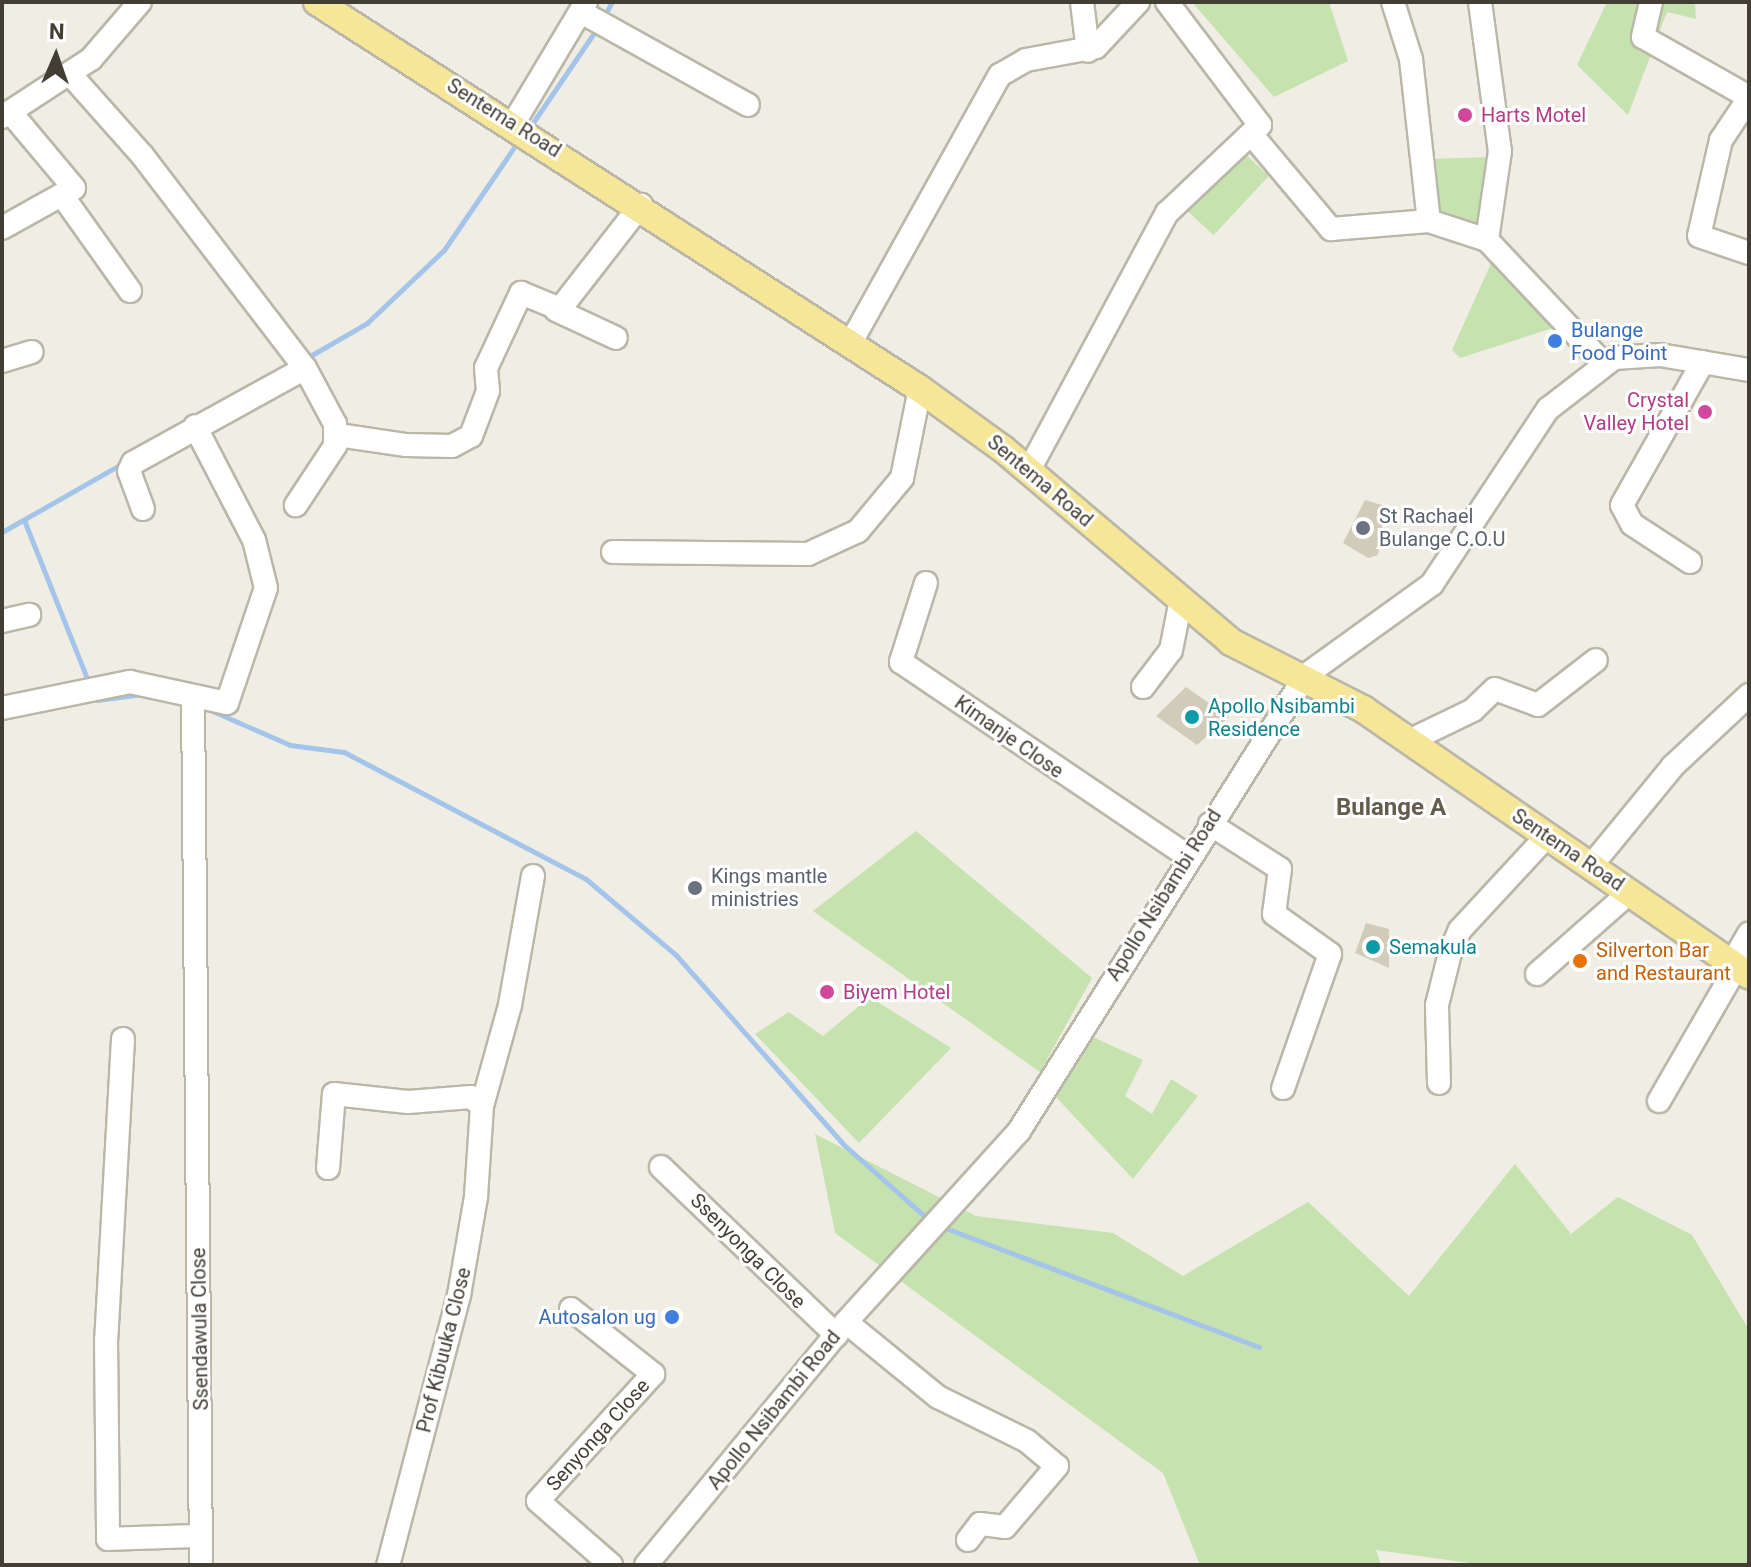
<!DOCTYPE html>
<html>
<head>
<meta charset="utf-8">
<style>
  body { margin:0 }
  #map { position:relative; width:1751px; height:1567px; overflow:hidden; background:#f0eee4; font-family:Roboto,sans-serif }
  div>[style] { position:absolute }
  .green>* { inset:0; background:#c5e2af; transform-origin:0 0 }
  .stream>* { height:5px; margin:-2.5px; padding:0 2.5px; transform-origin:2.5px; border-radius:2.5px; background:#a4c5e9 }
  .building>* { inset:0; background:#d1cbba }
  .roads { filter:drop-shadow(2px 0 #bbb7a8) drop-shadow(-2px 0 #bbb7a8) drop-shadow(0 2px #bbb7a8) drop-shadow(0 -2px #bbb7a8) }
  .minor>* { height:22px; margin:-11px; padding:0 11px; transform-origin:11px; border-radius:11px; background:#fff }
  .major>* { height:26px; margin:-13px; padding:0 13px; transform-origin:13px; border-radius:13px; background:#f6e798 }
  .dots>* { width:22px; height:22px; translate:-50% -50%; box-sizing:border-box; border:4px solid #fff; border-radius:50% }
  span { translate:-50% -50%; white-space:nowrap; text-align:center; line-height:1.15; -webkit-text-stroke:6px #fff; paint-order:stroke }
  .hotel-label { font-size:20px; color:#b23c85 }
  .left { translate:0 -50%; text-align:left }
  .right { translate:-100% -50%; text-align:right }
  .street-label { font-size:20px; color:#423e34 }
  .shop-label { font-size:20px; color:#366cbe }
  .worship-label { font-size:20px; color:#5b616d }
  .culture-label { font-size:20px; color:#0d838f }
  .food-label { font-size:20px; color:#c56008 }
  .quarter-label { font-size:24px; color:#645d4d; font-weight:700 }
  .frame { position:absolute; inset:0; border:4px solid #423e34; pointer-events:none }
  .north { position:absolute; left:16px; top:16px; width:80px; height:80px; -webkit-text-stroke:6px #fff; paint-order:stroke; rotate:2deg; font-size:22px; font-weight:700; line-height:32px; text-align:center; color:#423e34 }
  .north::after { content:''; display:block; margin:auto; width:28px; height:36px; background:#423e34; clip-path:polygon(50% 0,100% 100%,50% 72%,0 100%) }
</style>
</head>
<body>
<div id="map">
  <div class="green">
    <i style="clip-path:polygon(1192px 2px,1329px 2px,1348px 61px,1274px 97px)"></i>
    <i style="clip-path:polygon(1607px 2px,1695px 2px,1696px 19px,1667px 12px,1628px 115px,1577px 65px)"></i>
    <i style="left:1241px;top:150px;width:38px;height:81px;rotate:43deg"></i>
    <i style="clip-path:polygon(1490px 157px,1486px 229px,1440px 213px,1432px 159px)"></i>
    <i style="clip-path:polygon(1493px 259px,1559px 326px,1460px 358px,1452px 350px)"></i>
    <i style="clip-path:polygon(916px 831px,1092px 978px,1040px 1072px,813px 911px)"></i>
    <i style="clip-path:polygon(870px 997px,951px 1048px,859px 1143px,755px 1034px,789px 1012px,823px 1036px)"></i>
    <i style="clip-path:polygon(1089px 1035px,1143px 1060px,1125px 1096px,1152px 1114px,1171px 1079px,1198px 1096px,1133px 1179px,1054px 1095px)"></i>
    <i style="clip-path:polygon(815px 1134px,976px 1216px,1113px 1233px,1183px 1276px,1308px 1202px,1409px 1296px,1515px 1164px,1571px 1234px,1618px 1197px,1692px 1235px,1749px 1330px,1749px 1565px,1484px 1565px,1376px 1550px,1381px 1565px,1200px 1565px,1163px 1473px,835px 1233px)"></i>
  </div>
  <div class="stream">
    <i style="left:603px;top:18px;width:18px;rotate:-61deg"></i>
    <i style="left:530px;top:127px;width:117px;rotate:-55.8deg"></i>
    <i style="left:305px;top:359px;width:72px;rotate:-30.1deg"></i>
    <i style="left:367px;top:323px;width:106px;rotate:-43.5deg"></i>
    <i style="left:444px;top:250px;width:126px;rotate:-55.7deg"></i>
    <i style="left:24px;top:520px;width:179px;rotate:68.3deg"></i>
    <i style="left:2px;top:532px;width:139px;rotate:-29.7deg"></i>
    <i style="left:97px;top:700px;width:46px;rotate:-7.4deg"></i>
    <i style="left:210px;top:710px;width:87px;rotate:23.6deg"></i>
    <i style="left:290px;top:745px;width:54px;rotate:7.4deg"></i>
    <i style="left:344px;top:752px;width:273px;rotate:27.7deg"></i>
    <i style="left:586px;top:879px;width:118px;rotate:40.2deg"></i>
    <i style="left:676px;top:955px;width:252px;rotate:48.5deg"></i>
    <i style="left:843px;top:1144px;width:116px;rotate:41.5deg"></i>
    <i style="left:943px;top:1227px;width:338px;rotate:20.8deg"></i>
  </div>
  <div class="building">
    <i style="clip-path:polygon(1365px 500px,1385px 506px,1378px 555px,1368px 558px,1343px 543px)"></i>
    <i style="clip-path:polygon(1186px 687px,1229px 717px,1197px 745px,1156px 716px)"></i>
    <i style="clip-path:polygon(1366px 923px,1389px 929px,1389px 968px,1355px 953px)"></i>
  </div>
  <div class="roads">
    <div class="minor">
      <i style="left:1082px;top:2px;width:49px;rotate:83deg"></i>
      <i style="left:1393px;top:2px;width:60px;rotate:72.5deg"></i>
      <i style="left:1411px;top:59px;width:163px;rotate:83.7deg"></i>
      <i style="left:1480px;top:2px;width:150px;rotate:82.4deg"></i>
      <i style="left:1500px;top:151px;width:90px;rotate:98.3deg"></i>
      <i style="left:1651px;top:2px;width:36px;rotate:103deg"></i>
      <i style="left:1643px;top:37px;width:122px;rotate:29.5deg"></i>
      <i style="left:581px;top:12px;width:191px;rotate:29.1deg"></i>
      <i style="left:70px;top:74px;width:108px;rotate:48.4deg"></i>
      <i style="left:142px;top:155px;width:268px;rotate:52.6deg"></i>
      <i style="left:305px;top:368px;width:64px;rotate:61.8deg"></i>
      <i style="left:335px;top:424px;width:22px;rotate:90deg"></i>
      <i style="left:335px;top:446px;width:71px;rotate:123.5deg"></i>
      <i style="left:1749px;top:98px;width:50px;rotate:123.7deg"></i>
      <i style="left:1721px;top:140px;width:98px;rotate:102.9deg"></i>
      <i style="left:1699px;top:236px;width:53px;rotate:18.8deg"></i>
      <i style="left:2px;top:117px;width:106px;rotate:-33.1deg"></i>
      <i style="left:91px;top:59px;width:75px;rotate:-49.3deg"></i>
      <i style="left:513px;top:124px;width:142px;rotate:-59.1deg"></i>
      <i style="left:1252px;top:135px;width:123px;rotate:50deg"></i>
      <i style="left:1331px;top:229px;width:98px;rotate:-4.7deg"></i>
      <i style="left:1429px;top:221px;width:61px;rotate:18.1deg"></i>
      <i style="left:1487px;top:240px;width:168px;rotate:46.7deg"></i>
      <i style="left:64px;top:198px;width:114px;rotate:54.6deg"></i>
      <i style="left:2px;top:228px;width:82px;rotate:-29.1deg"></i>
      <i style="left:74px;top:188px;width:98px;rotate:-130deg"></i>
      <i style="left:556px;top:310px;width:66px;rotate:25deg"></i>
      <i style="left:850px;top:344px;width:308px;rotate:-60.9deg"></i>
      <i style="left:1000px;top:75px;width:30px;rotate:-30deg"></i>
      <i style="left:1026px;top:60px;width:71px;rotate:-10.5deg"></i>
      <i style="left:1096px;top:47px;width:62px;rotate:-47deg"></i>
      <i style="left:2px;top:361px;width:31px;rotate:-17deg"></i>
      <i style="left:338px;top:435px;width:69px;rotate:8.4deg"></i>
      <i style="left:406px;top:445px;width:46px;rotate:1.2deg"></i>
      <i style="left:452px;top:446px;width:21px;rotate:-28deg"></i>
      <i style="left:471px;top:436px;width:48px;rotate:-69.3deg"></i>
      <i style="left:488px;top:391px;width:23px;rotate:-95deg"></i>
      <i style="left:486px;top:368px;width:83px;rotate:-65deg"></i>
      <i style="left:521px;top:293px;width:42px;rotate:22.3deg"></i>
      <i style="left:560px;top:309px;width:132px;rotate:-52.1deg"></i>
      <i style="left:1029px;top:470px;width:292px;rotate:-61.8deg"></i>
      <i style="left:1167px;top:213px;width:128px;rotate:-43.4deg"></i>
      <i style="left:1260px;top:125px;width:154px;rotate:-127.1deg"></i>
      <i style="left:143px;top:509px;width:40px;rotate:-110.2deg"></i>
      <i style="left:129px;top:471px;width:9px;rotate:-63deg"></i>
      <i style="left:133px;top:463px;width:196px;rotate:-28.9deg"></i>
      <i style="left:613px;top:552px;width:195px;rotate:0.6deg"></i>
      <i style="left:808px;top:554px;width:55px;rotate:-24.7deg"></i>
      <i style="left:858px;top:531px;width:69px;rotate:-50.3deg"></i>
      <i style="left:902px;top:478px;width:91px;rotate:-78.6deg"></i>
      <i style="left:1690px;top:562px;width:69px;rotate:-146.8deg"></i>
      <i style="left:1632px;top:524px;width:21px;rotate:-118deg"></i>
      <i style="left:1622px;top:505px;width:164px;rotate:-60.5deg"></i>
      <i style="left:926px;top:583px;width:83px;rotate:107.6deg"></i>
      <i style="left:901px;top:662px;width:348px;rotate:34.1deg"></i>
      <i style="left:2px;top:621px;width:28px;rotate:-13deg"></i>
      <i style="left:1143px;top:687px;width:46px;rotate:-52.9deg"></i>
      <i style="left:1171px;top:650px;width:51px;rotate:-78.7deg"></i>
      <i style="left:193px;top:696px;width:869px;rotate:89.47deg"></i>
      <i style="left:2px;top:708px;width:131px;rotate:-11.5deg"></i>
      <i style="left:130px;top:682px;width:99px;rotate:12.2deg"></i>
      <i style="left:227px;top:703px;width:121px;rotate:-71.3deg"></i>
      <i style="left:266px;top:588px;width:49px;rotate:-104deg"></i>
      <i style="left:254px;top:540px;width:128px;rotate:-117.4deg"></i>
      <i style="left:1409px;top:741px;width:71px;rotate:-25.8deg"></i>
      <i style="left:1473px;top:710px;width:30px;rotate:-44deg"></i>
      <i style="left:1495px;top:689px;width:46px;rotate:20.4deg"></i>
      <i style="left:1538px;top:705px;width:73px;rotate:-37.8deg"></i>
      <i style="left:1210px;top:824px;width:83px;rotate:32.7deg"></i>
      <i style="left:1280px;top:869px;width:45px;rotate:97.6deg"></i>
      <i style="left:1274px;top:914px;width:69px;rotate:35.5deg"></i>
      <i style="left:1330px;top:954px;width:142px;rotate:109.3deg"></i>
      <i style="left:1591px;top:866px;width:129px;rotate:-50.6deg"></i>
      <i style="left:1673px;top:766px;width:104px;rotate:-43.1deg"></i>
      <i style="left:1732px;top:963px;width:34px;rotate:-60deg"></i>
      <i style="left:1537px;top:974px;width:124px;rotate:-41.4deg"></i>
      <i style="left:123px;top:1039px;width:301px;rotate:93.2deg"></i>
      <i style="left:106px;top:1340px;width:199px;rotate:89.4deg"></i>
      <i style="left:108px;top:1539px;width:92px;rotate:-1.9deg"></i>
      <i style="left:1439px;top:1083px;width:78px;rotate:-91.5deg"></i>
      <i style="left:1437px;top:1005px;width:54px;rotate:-76deg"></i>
      <i style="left:1450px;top:953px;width:25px;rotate:-67deg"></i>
      <i style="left:1460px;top:930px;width:128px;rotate:-47.2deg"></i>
      <i style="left:1659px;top:1101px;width:156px;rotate:-60deg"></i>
      <i style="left:482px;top:1106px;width:105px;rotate:-74.5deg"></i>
      <i style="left:510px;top:1005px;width:131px;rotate:-79.9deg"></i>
      <i style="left:661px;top:1167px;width:243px;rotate:43.8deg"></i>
      <i style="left:328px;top:1168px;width:74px;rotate:-85.4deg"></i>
      <i style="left:334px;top:1094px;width:74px;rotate:6.2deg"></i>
      <i style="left:408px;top:1102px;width:63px;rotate:-4.5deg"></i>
      <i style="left:471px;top:1097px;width:14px;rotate:39deg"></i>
      <i style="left:482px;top:1106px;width:91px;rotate:93.8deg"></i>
      <i style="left:476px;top:1197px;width:99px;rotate:99.8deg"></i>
      <i style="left:459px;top:1295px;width:279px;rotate:104.7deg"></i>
      <i style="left:571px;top:1309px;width:105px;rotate:38.4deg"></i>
      <i style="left:653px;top:1374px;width:171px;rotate:132.2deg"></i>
      <i style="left:538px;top:1501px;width:97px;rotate:41.2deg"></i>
      <i style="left:846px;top:1322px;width:119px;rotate:39.2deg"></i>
      <i style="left:938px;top:1397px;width:99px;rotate:26.3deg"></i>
      <i style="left:1027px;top:1441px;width:39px;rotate:40deg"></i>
      <i style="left:1057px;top:1466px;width:80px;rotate:130.4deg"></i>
      <i style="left:1005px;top:1527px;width:25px;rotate:-173deg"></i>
      <i style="left:980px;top:1524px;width:20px;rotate:127deg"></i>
      <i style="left:646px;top:1565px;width:315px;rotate:-50.5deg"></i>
      <i style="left:846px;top:1322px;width:258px;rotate:-47.8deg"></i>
      <i style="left:1019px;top:1131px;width:539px;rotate:-57.81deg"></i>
      <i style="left:1306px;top:675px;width:155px;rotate:-35.8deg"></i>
      <i style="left:1432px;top:584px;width:210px;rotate:-56.5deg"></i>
      <i style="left:1548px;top:409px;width:83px;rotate:-37.7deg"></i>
      <i style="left:1614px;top:358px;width:46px;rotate:-3.7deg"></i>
      <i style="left:1660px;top:355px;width:90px;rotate:9.6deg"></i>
    </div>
    <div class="major">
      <i style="left:317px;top:2px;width:717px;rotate:32.69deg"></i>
      <i style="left:920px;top:389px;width:102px;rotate:35.9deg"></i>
      <i style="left:1003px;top:449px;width:299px;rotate:40.2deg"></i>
      <i style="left:1231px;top:642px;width:148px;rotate:26.9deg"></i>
      <i style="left:1363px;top:709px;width:469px;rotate:34.6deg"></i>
    </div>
  </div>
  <div class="dots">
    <i style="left:1465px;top:115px;background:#d1479c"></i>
    <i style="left:1555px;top:341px;background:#3f7fe0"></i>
    <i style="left:1705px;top:412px;background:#d1479c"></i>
    <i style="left:1363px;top:528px;background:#6b7280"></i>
    <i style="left:1192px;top:717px;background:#0f9aa8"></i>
    <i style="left:695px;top:888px;background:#6b7280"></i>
    <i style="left:1373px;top:947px;background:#0f9aa8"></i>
    <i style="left:1580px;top:961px;background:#e8710a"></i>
    <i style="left:827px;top:992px;background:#d1479c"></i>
    <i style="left:672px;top:1317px;background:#3f7fe0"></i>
  </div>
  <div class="hotel-label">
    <span class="left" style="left:1481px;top:115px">Harts Motel</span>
    <span class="right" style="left:1689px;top:412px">Crystal<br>Valley Hotel</span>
    <span class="left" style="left:843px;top:992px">Biyem Hotel</span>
  </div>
  <div class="street-label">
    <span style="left:504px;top:118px;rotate:32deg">Sentema Road</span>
    <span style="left:1040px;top:481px;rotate:40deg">Sentema Road</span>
    <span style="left:1009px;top:737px;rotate:35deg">Kimanje Close</span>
    <span style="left:1568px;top:850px;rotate:34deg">Sentema Road</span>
    <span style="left:1164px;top:895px;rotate:-58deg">Apollo Nsibambi Road</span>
    <span style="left:748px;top:1251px;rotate:45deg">Ssenyonga Close</span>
    <span style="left:200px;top:1329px;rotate:-91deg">Ssendawula Close</span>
    <span style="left:444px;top:1350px;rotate:-76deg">Prof Kibuuka Close</span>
    <span style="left:774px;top:1410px;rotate:-51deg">Apollo Nsibambi Road</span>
    <span style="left:598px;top:1435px;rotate:-48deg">Senyonga Close</span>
  </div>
  <div class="shop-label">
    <span class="left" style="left:1571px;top:342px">Bulange<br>Food Point</span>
    <span class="right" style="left:656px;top:1317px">Autosalon ug</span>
  </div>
  <div class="worship-label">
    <span class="left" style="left:1379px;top:528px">St Rachael<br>Bulange C.O.U</span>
    <span class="left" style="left:711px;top:888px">Kings mantle<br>ministries</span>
  </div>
  <div class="culture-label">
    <span class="left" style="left:1208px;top:718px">Apollo Nsibambi<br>Residence</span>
    <span class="left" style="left:1389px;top:947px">Semakula</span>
  </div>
  <div class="food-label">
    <span class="left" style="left:1596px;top:962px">Silverton Bar<br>and Restaurant</span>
  </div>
  <div class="quarter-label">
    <span style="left:1391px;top:808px">Bulange A</span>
  </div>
  <div class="frame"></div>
  <div class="north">N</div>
</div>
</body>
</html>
